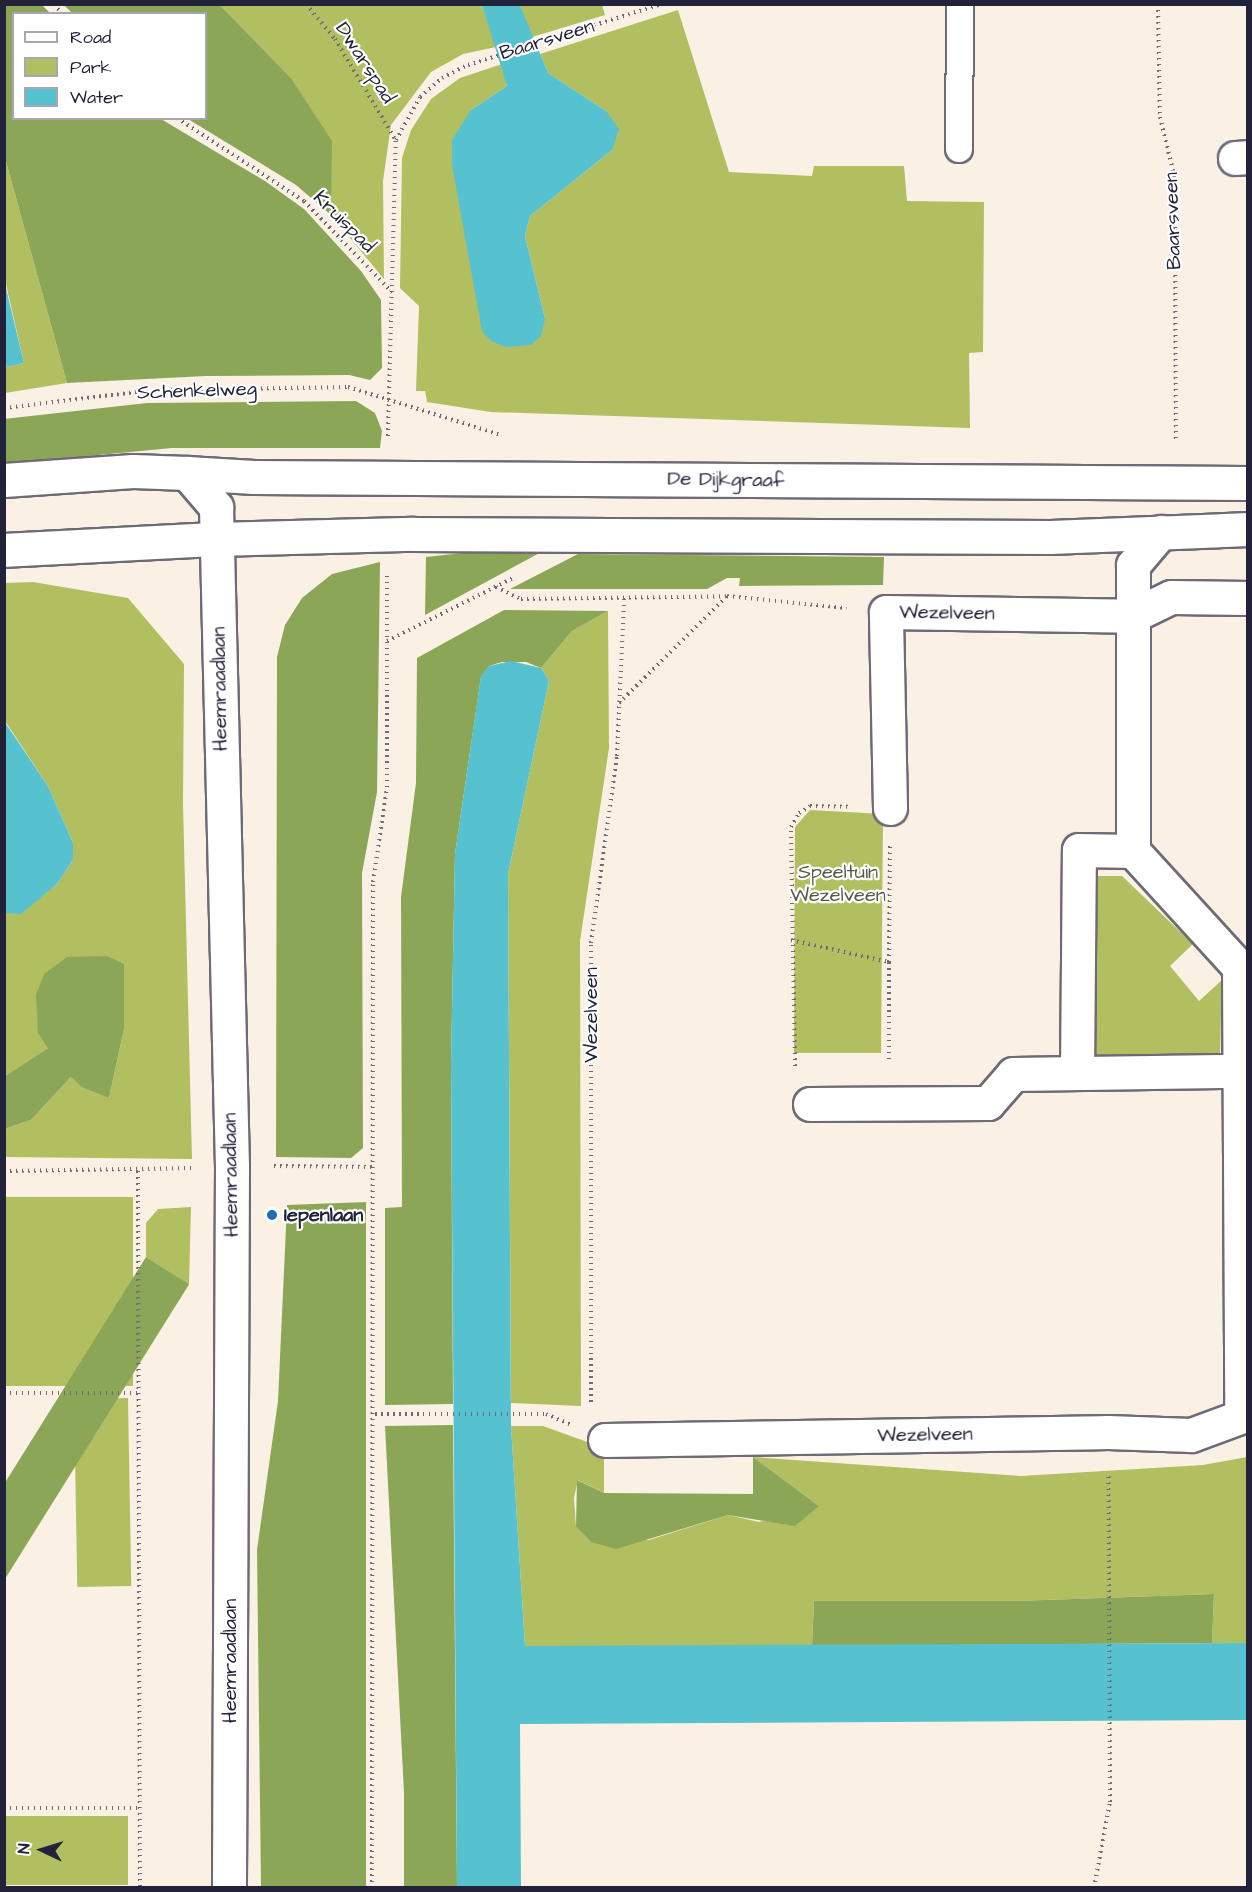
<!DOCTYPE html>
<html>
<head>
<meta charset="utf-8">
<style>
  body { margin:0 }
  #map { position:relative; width:1252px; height:1892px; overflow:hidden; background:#fbf0e4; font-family:"Architects Daughter",sans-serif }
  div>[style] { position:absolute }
  .green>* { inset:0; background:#b1bf61; transform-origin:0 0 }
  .forest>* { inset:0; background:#8ca657; transform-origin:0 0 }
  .water>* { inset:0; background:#56c1cf }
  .path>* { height:4px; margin-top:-2px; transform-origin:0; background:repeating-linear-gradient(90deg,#6e6a76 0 1.5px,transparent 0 6px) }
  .roads { filter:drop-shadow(2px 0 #6e6a76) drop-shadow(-2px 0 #6e6a76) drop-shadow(0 2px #6e6a76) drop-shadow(0 -2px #6e6a76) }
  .service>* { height:26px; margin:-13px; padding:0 13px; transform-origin:13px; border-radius:13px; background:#fff }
  .pedestrian>* { height:33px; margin:-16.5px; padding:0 16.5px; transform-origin:16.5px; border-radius:16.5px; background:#fff }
  .minor>* { height:33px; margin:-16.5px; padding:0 16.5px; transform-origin:16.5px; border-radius:16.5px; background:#fff }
  .tertiary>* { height:33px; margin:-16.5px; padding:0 16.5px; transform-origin:16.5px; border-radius:16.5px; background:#fff }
  .secondary>* { height:33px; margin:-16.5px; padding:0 16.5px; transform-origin:16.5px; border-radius:16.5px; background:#fff }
  .dots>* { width:16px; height:16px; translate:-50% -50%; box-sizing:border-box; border:3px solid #fff; border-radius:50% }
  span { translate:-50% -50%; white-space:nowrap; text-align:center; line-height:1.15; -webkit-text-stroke:4.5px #fff; paint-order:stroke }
  .street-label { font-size:20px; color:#22223b }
  .park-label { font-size:20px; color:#545948 }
  .poi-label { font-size:20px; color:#22223b; font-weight:700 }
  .left { translate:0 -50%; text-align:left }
  .frame { position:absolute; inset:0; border:6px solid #22223b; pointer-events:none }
  .legend { position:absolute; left:12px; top:12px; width:195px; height:108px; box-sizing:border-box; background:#fff; border:2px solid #a7a7b1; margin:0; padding:8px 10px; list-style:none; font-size:18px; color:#22223b }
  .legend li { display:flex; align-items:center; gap:12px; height:30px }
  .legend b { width:30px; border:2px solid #a7a7b1 }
  .north { position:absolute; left:12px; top:1820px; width:60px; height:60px; -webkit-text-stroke:4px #fff; paint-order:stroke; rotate:274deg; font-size:16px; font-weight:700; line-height:24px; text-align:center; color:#22223b }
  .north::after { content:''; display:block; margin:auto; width:21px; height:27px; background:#22223b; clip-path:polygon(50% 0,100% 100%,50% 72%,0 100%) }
</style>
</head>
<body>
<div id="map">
  <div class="green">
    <i style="clip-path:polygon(220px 5px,482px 5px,496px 47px,463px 54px,431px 72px,391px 125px,383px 181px,384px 279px,331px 215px,331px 141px,291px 78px)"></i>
    <i style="clip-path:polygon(520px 5px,602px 5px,605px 15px,532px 37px)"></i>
    <i style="clip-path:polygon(678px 10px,729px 172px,812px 176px,814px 166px,904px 166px,907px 201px,984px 202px,983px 352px,969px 353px,970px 428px,491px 412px,427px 402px,425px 391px,416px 391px,419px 306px,400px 288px,402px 158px,411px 130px,431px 99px,460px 78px,502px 64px,507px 86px,471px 110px,545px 319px,525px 236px,530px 216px,612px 150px,606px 111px,548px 73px,540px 54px)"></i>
    <i style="clip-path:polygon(5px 158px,67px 383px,5px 393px,4px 356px,7px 367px,24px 363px,5px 280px)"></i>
    <i style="clip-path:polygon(33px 582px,128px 598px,184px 664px,183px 804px,192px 1159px,5px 1157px,5px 1129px,31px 1120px,72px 1076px,109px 1098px,124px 1029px,124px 964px,48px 1048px,5px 1076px,4px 913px,21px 913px,57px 884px,73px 860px,73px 843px,48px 786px,5px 721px,5px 583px)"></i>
    <i style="clip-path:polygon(608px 611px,609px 748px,580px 941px,581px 1406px,511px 1403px,508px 874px,549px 681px,541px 668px,572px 631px)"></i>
    <i style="clip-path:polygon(810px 810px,883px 814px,881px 1053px,794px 1053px,795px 827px)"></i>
    <i style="clip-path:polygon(1092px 876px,1122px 876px,1193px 944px,1170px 966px,1199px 1001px,1222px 980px,1220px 1054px,1093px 1055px)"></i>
    <i style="left:133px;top:1197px;width:189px;height:128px;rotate:90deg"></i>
    <i style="clip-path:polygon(191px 1207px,189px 1284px,146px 1257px,146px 1223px,158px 1209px)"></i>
    <i style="left:128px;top:1398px;width:188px;height:54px;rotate:89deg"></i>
    <i style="clip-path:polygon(511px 1426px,543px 1426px,604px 1448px,604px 1493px,578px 1480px,574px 1498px,576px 1527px,591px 1542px,649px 1540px,728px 1515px,759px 1522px,819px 1506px,753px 1457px,1021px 1476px,1203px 1465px,1247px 1457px,1247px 1643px,1212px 1643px,1214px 1594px,1016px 1601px,814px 1601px,812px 1646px,525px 1646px)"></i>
    <i style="left:5px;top:1816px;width:123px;height:69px"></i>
  </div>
  <div class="forest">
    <i style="clip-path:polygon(4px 5px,42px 5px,50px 13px,14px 14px,14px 118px,161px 119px,265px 181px,304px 209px,361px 271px,381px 300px,382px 368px,370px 380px,349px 375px,206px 376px,67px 383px,5px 158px)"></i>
    <i style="clip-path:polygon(64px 5px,220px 5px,291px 78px,332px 141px,331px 215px,296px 185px,188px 119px,206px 118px,206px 14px,72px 13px)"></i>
    <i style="clip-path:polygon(356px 401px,375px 413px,382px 431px,380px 448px,172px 448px,5px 464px,4px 419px,147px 403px)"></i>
    <i style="clip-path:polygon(544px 544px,545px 550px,425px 615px,426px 557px)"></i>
    <i style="clip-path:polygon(578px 554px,884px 557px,883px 585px,739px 586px,740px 578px,727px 578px,707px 589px,510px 589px)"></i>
    <i style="clip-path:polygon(380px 562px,377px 792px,362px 873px,363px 1148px,351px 1158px,276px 1157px,277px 657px,285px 625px,302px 598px,332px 574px)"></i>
    <i style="clip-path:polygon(504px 610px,608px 611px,572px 631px,541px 668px,526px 662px,502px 662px,489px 666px,481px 677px,455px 854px,451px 1063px,453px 1404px,385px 1405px,385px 1208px,402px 1207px,401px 897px,416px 783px,417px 658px)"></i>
    <i style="clip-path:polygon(107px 956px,124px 964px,124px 1029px,109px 1098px,82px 1087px,71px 1077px,31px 1120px,5px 1129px,5px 1076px,48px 1048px,38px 1033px,36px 995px,44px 974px,67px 957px)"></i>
    <i style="clip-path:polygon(366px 1202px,366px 1887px,261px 1887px,257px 1550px,278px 1401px,287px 1205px)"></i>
    <i style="left:146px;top:1257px;width:51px;height:630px;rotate:32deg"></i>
    <i style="clip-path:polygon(453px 1425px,457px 1887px,404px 1887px,404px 1793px,385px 1426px)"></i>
    <i style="clip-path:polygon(753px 1457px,819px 1506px,795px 1526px,728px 1515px,616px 1549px,591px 1542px,576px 1527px,577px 1480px,604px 1493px,753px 1494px)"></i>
    <i style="clip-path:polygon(1214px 1594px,1212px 1643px,812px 1646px,814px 1601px,1016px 1601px)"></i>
  </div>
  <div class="water">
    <i style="clip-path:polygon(482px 5px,520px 5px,548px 73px,606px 111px,619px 129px,612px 150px,530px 216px,525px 236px,545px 319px,541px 336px,531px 345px,506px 347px,491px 341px,482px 331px,452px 165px,452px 140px,471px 110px,507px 86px)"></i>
    <i style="clip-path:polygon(4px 280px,24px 363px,7px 367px,4px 356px)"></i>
    <i style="clip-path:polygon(511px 661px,541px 668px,549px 681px,508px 874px,511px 1426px,525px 1646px,1247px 1643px,1247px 1720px,520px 1724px,521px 1887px,457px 1887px,451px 1063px,455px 854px,481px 676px,489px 666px)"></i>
    <i style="clip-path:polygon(4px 721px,48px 786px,73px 843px,73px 860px,57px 884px,21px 914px,5px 913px)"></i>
  </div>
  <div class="path">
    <i style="left:54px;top:4px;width:13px;rotate:51deg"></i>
    <i style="left:306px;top:4px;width:45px;rotate:50.4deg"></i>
    <i style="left:335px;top:39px;width:117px;rotate:59deg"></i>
    <i style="left:1158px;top:4px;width:113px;rotate:89deg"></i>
    <i style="left:1160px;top:117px;width:64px;rotate:76.4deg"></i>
    <i style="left:1175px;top:179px;width:264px;rotate:89.8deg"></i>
    <i style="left:177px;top:118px;width:152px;rotate:33.2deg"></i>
    <i style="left:304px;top:201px;width:127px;rotate:46deg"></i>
    <i style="left:4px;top:408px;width:150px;rotate:-6.9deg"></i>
    <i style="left:153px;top:390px;width:195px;rotate:-0.9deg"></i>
    <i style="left:348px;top:387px;width:160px;rotate:17.4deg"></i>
    <i style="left:388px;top:436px;width:296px;rotate:-88.5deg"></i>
    <i style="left:396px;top:140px;width:49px;rotate:-60.8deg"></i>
    <i style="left:420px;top:97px;width:29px;rotate:-41deg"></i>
    <i style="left:442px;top:78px;width:29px;rotate:-27deg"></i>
    <i style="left:468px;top:65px;width:202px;rotate:-17.5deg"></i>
    <i style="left:496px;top:587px;width:28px;rotate:26deg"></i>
    <i style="left:521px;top:599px;width:205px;rotate:-0.8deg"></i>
    <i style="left:387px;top:641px;width:143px;rotate:-26.6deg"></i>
    <i style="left:619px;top:703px;width:152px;rotate:-44.7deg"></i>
    <i style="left:727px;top:596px;width:120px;rotate:5.8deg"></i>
    <i style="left:791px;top:940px;width:100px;rotate:12.7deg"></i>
    <i style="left:889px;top:962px;width:116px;rotate:-89.5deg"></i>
    <i style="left:889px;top:962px;width:100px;rotate:90deg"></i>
    <i style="left:795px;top:1066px;width:239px;rotate:-91deg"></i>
    <i style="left:791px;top:827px;width:16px;rotate:-60deg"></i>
    <i style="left:799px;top:813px;width:13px;rotate:-32deg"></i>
    <i style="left:810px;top:806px;width:39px;rotate:1deg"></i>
    <i style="left:274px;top:1166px;width:101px;rotate:0.6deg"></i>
    <i style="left:4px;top:1171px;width:188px;rotate:-0.9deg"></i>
    <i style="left:138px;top:1171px;width:717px;rotate:89.84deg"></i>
    <i style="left:4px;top:1393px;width:134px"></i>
    <i style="left:591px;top:1402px;width:459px;rotate:-90deg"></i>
    <i style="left:591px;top:943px;width:189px;rotate:-82.1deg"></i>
    <i style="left:617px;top:756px;width:157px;rotate:-87.4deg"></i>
    <i style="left:375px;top:1414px;width:171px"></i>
    <i style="left:546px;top:1414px;width:26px;rotate:23deg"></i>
    <i style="left:4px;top:1808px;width:136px"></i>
    <i style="left:372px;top:1888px;width:1006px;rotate:-89.94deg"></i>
    <i style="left:373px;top:882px;width:96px;rotate:-81.6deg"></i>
    <i style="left:387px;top:787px;width:212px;rotate:-90deg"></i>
    <i style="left:1094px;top:1888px;width:87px;rotate:-79.5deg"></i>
    <i style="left:1110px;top:1802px;width:330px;rotate:-90.3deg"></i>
  </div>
  <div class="roads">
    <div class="service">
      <i style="left:959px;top:149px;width:145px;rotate:-89.6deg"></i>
    </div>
    <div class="pedestrian">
      <i style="left:1077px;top:1073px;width:223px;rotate:-89.5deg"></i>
      <i style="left:1079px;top:850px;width:54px;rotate:1.1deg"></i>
    </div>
    <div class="minor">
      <i style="left:1235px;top:158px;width:13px;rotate:-4deg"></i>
      <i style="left:1161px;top:532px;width:43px;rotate:130.3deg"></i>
      <i style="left:1133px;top:565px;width:286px;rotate:90deg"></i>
      <i style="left:1133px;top:851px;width:157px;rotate:47.6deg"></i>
      <i style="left:1239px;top:967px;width:447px;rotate:89.7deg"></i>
      <i style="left:890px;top:808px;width:196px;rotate:-91.2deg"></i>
      <i style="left:886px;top:612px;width:246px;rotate:0.9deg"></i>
      <i style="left:1132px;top:616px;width:43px;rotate:-26deg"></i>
      <i style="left:1171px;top:597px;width:77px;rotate:0.7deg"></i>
      <i style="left:810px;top:1104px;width:178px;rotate:-0.3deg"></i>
      <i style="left:988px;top:1103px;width:38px;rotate:-49deg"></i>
      <i style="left:1013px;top:1074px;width:226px;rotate:-0.8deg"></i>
      <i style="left:605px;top:1440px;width:503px;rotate:-0.91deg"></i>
      <i style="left:1108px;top:1432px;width:83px;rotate:2.1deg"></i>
      <i style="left:1191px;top:1435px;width:61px;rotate:-20.2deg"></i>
    </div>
    <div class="tertiary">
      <i style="left:187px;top:473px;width:67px;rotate:3.4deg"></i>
      <i style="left:254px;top:477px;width:994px;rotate:0.35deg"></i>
      <i style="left:216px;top:539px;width:197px;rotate:-1.5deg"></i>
      <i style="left:413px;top:534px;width:637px;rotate:0.27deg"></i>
      <i style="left:1050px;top:537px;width:198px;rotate:-2.3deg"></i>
    </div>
    <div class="secondary">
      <i style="left:4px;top:480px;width:129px;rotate:-4deg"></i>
      <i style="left:133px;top:471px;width:54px;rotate:2.1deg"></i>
      <i style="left:187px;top:473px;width:45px;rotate:49.5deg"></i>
      <i style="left:216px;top:507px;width:659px;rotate:88.61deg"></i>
      <i style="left:232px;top:1166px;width:722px;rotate:90.24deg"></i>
      <i style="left:4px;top:550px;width:212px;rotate:-3deg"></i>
    </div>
  </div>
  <div class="dots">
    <i style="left:272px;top:1215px;background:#1f6fb2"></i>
  </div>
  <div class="street-label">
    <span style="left:547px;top:40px;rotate:-17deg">Baarsveen</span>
    <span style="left:365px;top:63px;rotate:57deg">Dwarspad</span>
    <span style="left:1173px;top:221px;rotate:-92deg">Baarsveen</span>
    <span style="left:344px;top:222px;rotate:45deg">Kruispad</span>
    <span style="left:197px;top:391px;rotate:-2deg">Schenkelweg</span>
    <span style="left:726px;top:480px;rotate:1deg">De Dijkgraaf</span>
    <span style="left:947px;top:613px;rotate:1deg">Wezelveen</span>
    <span style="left:220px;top:689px;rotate:-91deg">Heemraadlaan</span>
    <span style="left:591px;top:1015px;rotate:-90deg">Wezelveen</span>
    <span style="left:231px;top:1175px;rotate:-91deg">Heemraadlaan</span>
    <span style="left:925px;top:1435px;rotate:-1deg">Wezelveen</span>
    <span style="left:230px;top:1661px;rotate:-90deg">Heemraadlaan</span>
  </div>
  <div class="park-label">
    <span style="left:838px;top:884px">Speeltuin<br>Wezelveen</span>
  </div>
  <div class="poi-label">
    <span class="left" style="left:284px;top:1215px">Iepenlaan</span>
  </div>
  <div class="frame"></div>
  <ul class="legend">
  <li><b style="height:8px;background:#fff"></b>Road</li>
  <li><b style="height:16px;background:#b1bf61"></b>Park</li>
  <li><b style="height:16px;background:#56c1cf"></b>Water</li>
  </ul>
  <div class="north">N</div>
</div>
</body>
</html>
